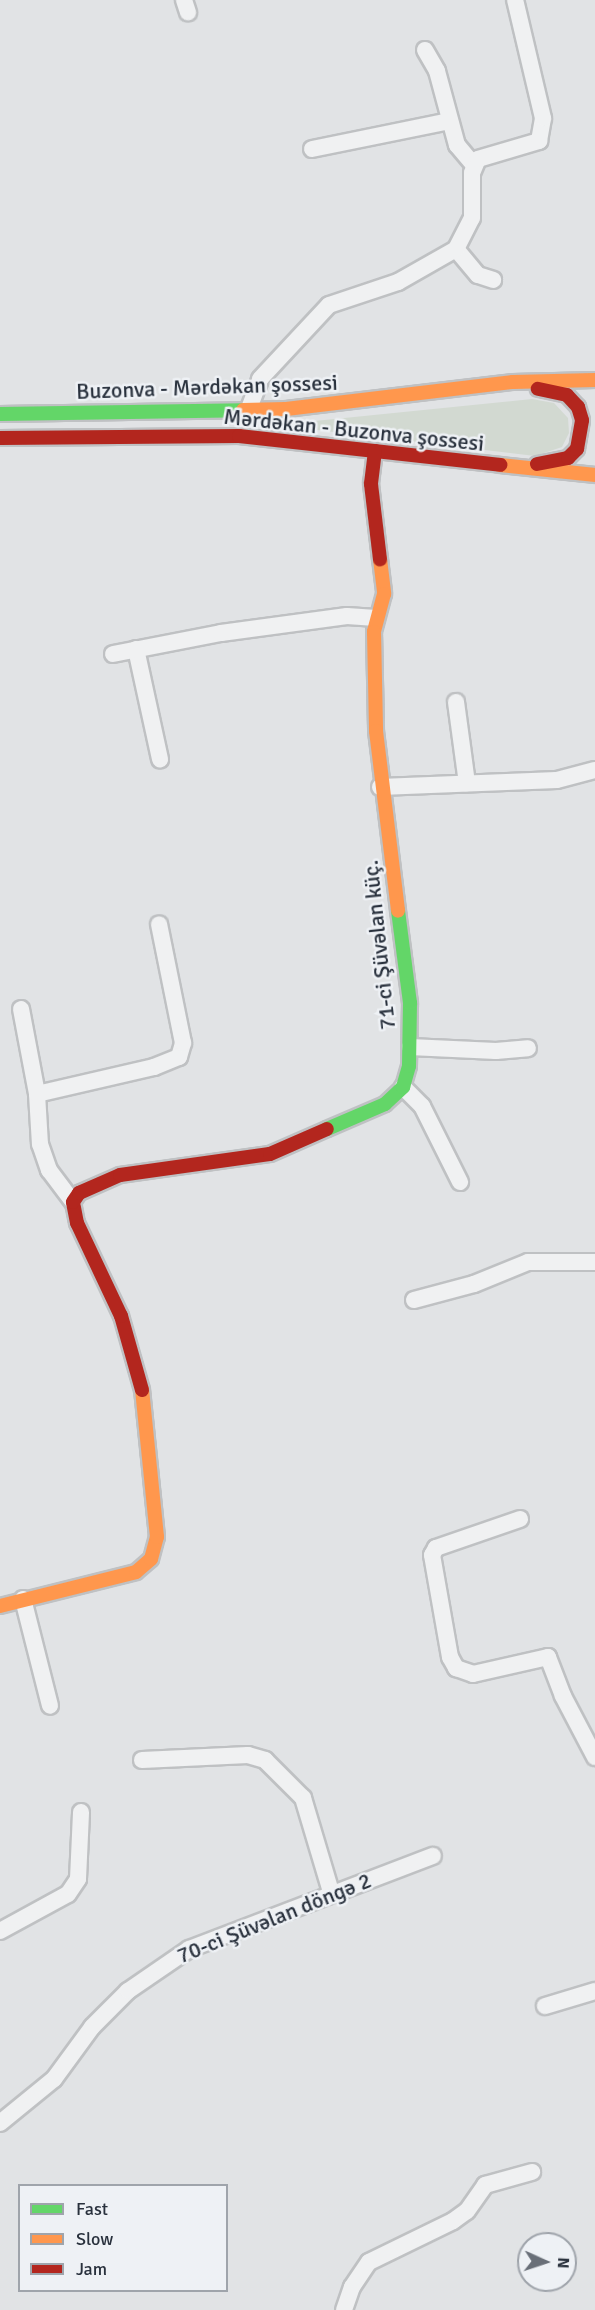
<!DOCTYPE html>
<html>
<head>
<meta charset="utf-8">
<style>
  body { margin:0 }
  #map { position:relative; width:595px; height:2310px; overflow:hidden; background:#e1e3e5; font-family:Signika,sans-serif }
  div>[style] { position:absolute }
  .green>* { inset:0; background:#d2d9d1 }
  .roads { filter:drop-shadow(2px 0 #bfc1c3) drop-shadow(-2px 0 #bfc1c3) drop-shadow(0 2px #bfc1c3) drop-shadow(0 -2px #bfc1c3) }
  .street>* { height:16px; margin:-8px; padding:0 8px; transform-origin:8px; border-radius:8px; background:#f0f1f2 }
  .fast>* { height:14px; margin:-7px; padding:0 7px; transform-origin:7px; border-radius:7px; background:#63d668 }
  .slow>* { height:14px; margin:-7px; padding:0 7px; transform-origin:7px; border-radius:7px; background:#ff974d }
  .jam>* { height:14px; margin:-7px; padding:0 7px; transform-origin:7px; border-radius:7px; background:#b3261e }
  span { translate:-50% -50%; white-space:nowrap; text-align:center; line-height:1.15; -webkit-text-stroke:5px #eef1f5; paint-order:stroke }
  .street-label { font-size:22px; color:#29313d }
  .legend { position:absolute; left:18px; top:2184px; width:210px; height:108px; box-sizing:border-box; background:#eef1f5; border:2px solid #9fa4ab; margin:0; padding:8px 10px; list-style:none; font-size:18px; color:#29313d }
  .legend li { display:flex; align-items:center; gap:12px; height:30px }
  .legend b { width:30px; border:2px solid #9fa4ab }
  .north { position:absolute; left:517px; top:2232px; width:60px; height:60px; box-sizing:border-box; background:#eef1f5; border:2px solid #9fa4ab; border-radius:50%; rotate:93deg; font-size:16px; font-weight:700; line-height:24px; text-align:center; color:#29313d }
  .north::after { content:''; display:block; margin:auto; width:21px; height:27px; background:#696f78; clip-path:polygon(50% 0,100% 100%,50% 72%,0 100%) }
</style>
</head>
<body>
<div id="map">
  <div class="green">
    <i style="clip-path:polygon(532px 399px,554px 403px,568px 418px,569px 433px,562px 447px,535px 456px,275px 425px)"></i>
  </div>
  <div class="roads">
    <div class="street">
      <i style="left:184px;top:0;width:13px;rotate:72deg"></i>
      <i style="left:425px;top:50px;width:24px;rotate:60deg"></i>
      <i style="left:437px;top:71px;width:77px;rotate:74.9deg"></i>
      <i style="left:457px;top:145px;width:26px;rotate:50deg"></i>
      <i style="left:312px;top:149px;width:141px;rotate:-11.5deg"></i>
      <i style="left:456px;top:249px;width:34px;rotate:50deg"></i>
      <i style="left:478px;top:275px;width:16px;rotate:18deg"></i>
      <i style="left:248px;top:411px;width:34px;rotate:-69deg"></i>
      <i style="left:260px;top:379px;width:101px;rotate:-47deg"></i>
      <i style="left:329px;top:305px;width:73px;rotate:-18.4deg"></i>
      <i style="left:398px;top:282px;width:67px;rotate:-29.6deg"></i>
      <i style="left:456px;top:249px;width:35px;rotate:-63deg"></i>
      <i style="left:472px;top:218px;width:45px;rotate:-90deg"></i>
      <i style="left:472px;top:173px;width:15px;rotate:-67deg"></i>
      <i style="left:478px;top:159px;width:64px;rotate:-16.4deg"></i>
      <i style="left:539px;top:141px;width:23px;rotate:-80deg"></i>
      <i style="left:543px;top:118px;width:121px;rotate:-103.3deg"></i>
      <i style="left:136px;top:649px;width:113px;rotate:77.7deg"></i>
      <i style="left:113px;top:654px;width:110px;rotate:-11deg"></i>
      <i style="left:221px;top:633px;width:127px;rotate:-7.7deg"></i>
      <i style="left:347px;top:616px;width:29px;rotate:4deg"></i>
      <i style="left:456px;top:702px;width:82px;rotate:82.3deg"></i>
      <i style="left:380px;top:787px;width:177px;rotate:-2.3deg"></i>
      <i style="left:557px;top:780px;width:39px;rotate:-15deg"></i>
      <i style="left:21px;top:1009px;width:86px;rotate:79.3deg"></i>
      <i style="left:37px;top:1094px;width:50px;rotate:86.6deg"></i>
      <i style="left:40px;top:1144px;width:28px;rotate:71deg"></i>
      <i style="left:49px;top:1170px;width:40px;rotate:53deg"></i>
      <i style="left:410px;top:1047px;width:86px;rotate:2.7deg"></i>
      <i style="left:496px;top:1051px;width:32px;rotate:-5deg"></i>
      <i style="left:403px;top:1087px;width:27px;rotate:45deg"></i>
      <i style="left:422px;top:1106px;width:85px;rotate:63.4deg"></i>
      <i style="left:37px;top:1094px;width:120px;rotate:-13deg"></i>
      <i style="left:154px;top:1067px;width:27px;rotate:-22deg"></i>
      <i style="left:179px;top:1057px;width:15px;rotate:-74deg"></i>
      <i style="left:183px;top:1043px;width:121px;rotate:-101.4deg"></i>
      <i style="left:414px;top:1300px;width:62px;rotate:-14.9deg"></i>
      <i style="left:474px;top:1284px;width:58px;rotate:-22.2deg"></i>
      <i style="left:528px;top:1262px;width:67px"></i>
      <i style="left:520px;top:1519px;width:89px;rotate:161deg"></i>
      <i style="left:436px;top:1548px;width:8px;rotate:120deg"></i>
      <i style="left:432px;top:1555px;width:104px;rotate:80deg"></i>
      <i style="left:450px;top:1657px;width:13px;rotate:61deg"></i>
      <i style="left:456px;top:1668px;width:18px;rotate:19deg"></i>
      <i style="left:473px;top:1674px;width:77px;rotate:-12.8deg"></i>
      <i style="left:548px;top:1657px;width:42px;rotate:69deg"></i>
      <i style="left:563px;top:1696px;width:69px;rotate:62.3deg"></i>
      <i style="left:23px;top:1599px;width:110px;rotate:75.8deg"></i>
      <i style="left:142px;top:1760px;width:106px;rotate:-2.7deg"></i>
      <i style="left:248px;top:1755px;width:18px;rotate:16deg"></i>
      <i style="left:265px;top:1760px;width:54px;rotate:45deg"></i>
      <i style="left:303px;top:1798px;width:98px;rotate:73.4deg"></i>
      <i style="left:0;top:1931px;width:77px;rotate:-28.6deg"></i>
      <i style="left:68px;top:1894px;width:18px;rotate:-56deg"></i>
      <i style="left:78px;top:1879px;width:67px;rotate:-87.4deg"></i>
      <i style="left:545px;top:2006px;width:52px;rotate:-16.7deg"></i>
      <i style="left:0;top:2123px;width:70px;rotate:-39.2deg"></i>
      <i style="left:54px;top:2079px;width:64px;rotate:-53.8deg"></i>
      <i style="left:92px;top:2027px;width:51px;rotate:-45deg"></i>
      <i style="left:128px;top:1991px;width:74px;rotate:-34.5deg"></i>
      <i style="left:189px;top:1949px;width:261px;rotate:-20.9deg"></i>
      <i style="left:344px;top:2310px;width:24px;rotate:-71deg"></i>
      <i style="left:352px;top:2287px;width:30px;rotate:-56deg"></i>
      <i style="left:369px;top:2262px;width:93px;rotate:-26deg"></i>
      <i style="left:453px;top:2221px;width:17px;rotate:-36deg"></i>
      <i style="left:467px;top:2211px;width:32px;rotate:-55deg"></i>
      <i style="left:485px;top:2185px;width:49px;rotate:-15.5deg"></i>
    </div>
    <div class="fast">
      <i style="left:0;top:414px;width:243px;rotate:-0.9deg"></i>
      <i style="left:327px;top:1129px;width:63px;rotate:-23.3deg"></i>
      <i style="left:385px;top:1104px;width:25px;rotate:-43deg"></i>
      <i style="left:403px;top:1087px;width:22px;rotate:-74deg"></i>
      <i style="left:409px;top:1066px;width:63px;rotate:-89.1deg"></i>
      <i style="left:410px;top:1003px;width:93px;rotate:-97.4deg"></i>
    </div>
    <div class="slow">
      <i style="left:243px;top:410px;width:43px;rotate:-1.3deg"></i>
      <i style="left:286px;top:409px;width:229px;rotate:-6.8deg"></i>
      <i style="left:513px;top:382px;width:82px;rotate:-1.4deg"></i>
      <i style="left:500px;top:465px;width:96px;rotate:6deg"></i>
      <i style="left:380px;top:559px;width:35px;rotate:83deg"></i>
      <i style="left:384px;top:594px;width:39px;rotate:105deg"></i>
      <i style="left:374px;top:632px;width:99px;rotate:88.8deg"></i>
      <i style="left:376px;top:731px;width:181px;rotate:83deg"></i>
      <i style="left:0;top:1606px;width:140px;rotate:-14deg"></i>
      <i style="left:136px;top:1572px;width:20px;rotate:-41deg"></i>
      <i style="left:151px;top:1559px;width:23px;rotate:-75deg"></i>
      <i style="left:157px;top:1537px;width:148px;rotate:-95.8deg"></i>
    </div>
    <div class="jam">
      <i style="left:0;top:438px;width:239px;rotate:-0.5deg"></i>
      <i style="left:239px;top:436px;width:263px;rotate:6.3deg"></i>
      <i style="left:375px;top:451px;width:33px;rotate:97deg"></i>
      <i style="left:371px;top:484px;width:76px;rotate:83.2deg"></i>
      <i style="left:537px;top:464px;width:32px;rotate:-11deg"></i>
      <i style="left:568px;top:458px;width:13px;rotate:-45deg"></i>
      <i style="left:577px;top:449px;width:29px;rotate:-80deg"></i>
      <i style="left:582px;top:420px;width:14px;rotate:-107deg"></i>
      <i style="left:578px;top:407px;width:16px;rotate:-133deg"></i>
      <i style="left:567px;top:395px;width:30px;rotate:-168deg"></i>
      <i style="left:142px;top:1390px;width:77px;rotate:-105.8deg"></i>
      <i style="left:121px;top:1316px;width:103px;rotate:-115.3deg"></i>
      <i style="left:77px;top:1223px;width:21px;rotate:-101deg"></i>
      <i style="left:73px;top:1202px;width:11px;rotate:-56deg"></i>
      <i style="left:79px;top:1193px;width:45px;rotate:-23.7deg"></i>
      <i style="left:120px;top:1175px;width:151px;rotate:-8deg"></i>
      <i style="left:270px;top:1154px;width:62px;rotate:-23.7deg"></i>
    </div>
  </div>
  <div class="street-label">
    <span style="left:207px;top:387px;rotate:-2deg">Buzonva - Mərdəkan şossesi</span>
    <span style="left:354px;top:430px;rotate:6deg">Mərdəkan - Buzonva şossesi</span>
    <span style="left:379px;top:945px;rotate:-96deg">71-ci Şüvəlan küç.</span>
    <span style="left:274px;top:1918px;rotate:-22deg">70-ci Şüvəlan döngə 2</span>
  </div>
  <ul class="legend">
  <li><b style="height:8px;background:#63d668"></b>Fast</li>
  <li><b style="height:8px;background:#ff974d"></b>Slow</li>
  <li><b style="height:8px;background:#b3261e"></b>Jam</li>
  </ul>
  <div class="north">N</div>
</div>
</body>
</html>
